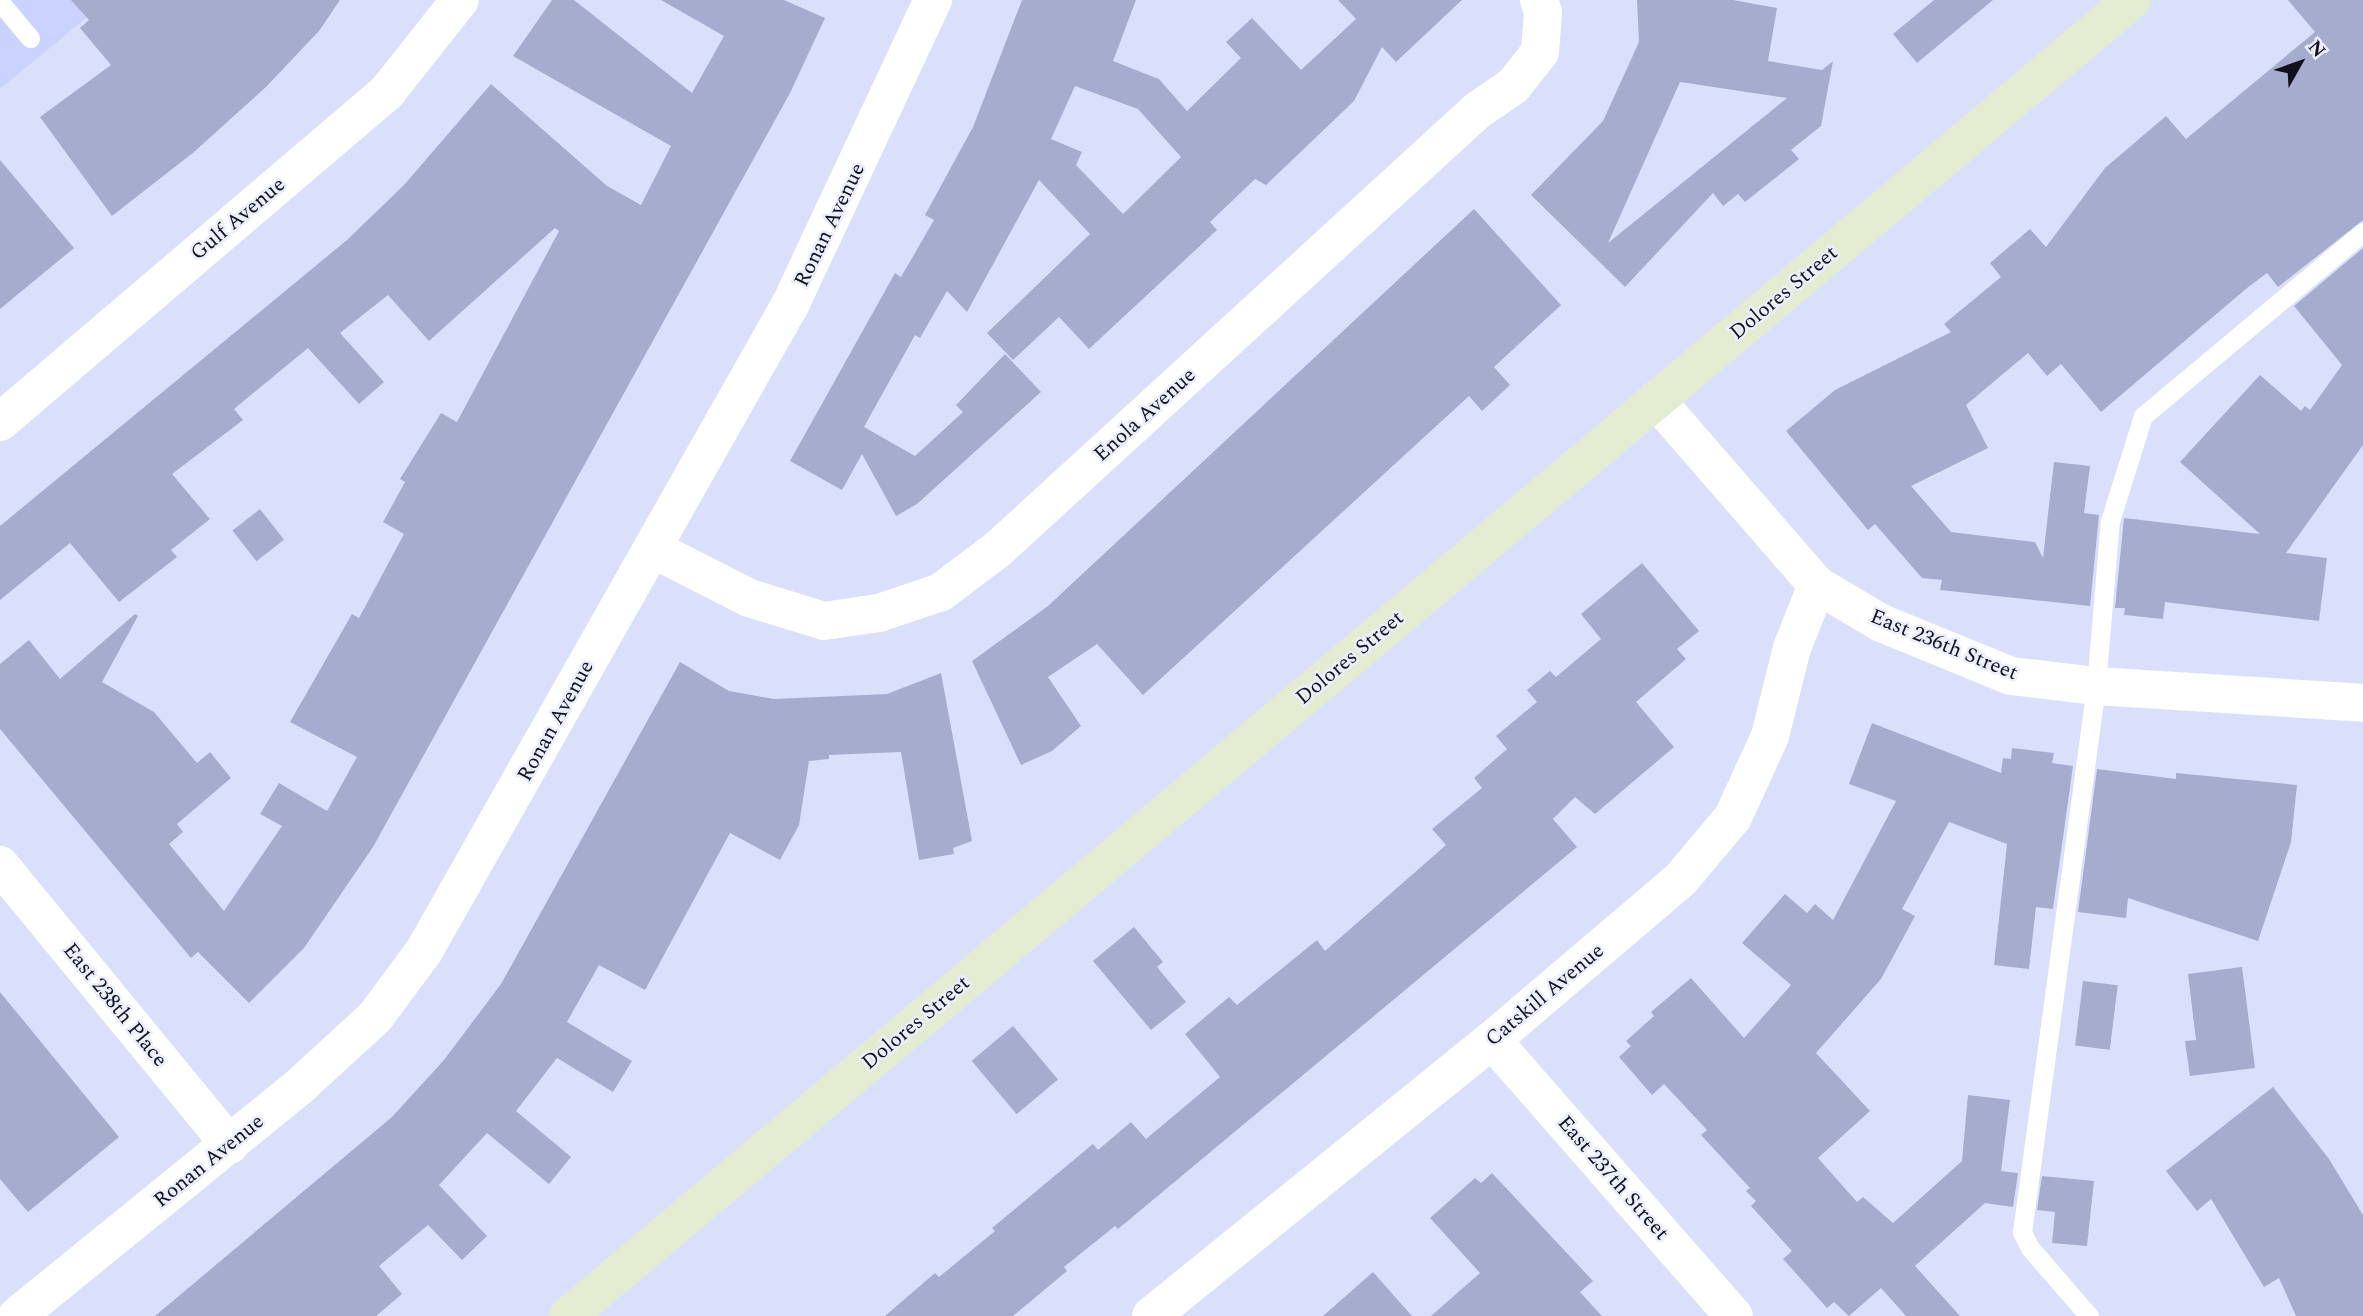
<!DOCTYPE html>
<html>
<head>
<meta charset="utf-8">
<style>
  body { margin:0 }
  #map { position:relative; width:2363px; height:1316px; overflow:hidden; background:#dae0fc; font-family:Spectral,serif }
  div>[style] { position:absolute }
  .built>* { inset:0; background:#cad3fd }
  .building>* { inset:0; background:#a5acce; transform-origin:0 0 }
  .lane>* { height:19px; margin:-9.5px; padding:0 9.5px; transform-origin:9.5px; border-radius:9.5px; background:#fff }
  .street>* { height:38px; margin:-19px; padding:0 19px; transform-origin:19px; border-radius:19px; background:#fff }
  .secondary>* { height:38px; margin:-19px; padding:0 19px; transform-origin:19px; border-radius:19px; background:#e3ebd1 }
  span { translate:-50% -50%; white-space:nowrap; text-align:center; line-height:1.15; -webkit-text-stroke:5px #ebeefc; paint-order:stroke }
  .street-label { font-size:21px; color:#0f111d }
  .north { position:absolute; left:2265px; top:28px; width:70px; height:70px; -webkit-text-stroke:5px #ebeefc; paint-order:stroke; rotate:50deg; font-size:19px; font-weight:700; line-height:28px; text-align:center; color:#0f111d }
  .north::after { content:''; display:block; margin:auto; width:24px; height:32px; background:#0f111d; clip-path:polygon(50% 0,100% 100%,50% 72%,0 100%) }
</style>
</head>
<body>
<div id="map">
  <div class="built">
    <i style="clip-path:polygon(0 0,108px 0,0 89px)"></i>
  </div>
  <div class="building">
    <i style="clip-path:polygon(71px 0,340px 0,319px 31px,266px 87px,194px 152px,112px 216px,40px 117px,111px 65px,80px 28px,89px 20px)"></i>
    <i style="clip-path:polygon(552px 0,574px 0,692px 93px,724px 36px,661px 0,784px 0,825px 18px,790px 93px,373px 847px,304px 948px,249px 1003px,198px 952px,191px 958px,0 729px,0 664px,29px 640px,60px 679px,135px 614px,138px 616px,102px 682px,154px 712px,197px 763px,210px 752px,231px 778px,177px 824px,183px 832px,169px 844px,224px 911px,282px 826px,260px 814px,279px 783px,327px 811px,357px 757px,290px 722px,352px 614px,359px 618px,404px 534px,383px 522px,405px 482px,400px 479px,441px 413px,457px 422px,559px 231px,555px 228px,429px 341px,388px 295px,340px 333px,384px 382px,359px 404px,308px 348px,234px 409px,243px 420px,172px 474px,210px 519px,171px 550px,177px 557px,119px 602px,70px 543px,0 600px,0 526px,347px 240px,404px 185px,491px 84px,607px 186px,641px 205px,671px 146px,513px 56px)"></i>
    <i style="clip-path:polygon(evenodd,1022px 0,1136px 0,1113px 61px,1159px 79px,1187px 111px,1241px 58px,1226px 42px,1252px 18px,1301px 70px,1356px 19px,1338px 0,1462px 0,1396px 62px,1382px 47px,1354px 101px,1266px 185px,1255px 179px,1210px 222px,1217px 230px,1089px 349px,1059px 317px,1013px 360px,987px 333px,1090px 234px,1039px 180px,967px 312px,947px 291px,920px 338px,915px 335px,864px 427px,915px 456px,963px 412px,956px 405px,1005px 354px,1041px 392px,917px 504px,896px 516px,862px 454px,842px 490px,790px 461px,895px 273px,901px 277px,934px 220px,925px 215px,973px 127px,1022px 0,1075px 86px,1138px 109px,1181px 157px,1123px 214px,1076px 165px,1082px 152px,1051px 139px,1075px 86px)"></i>
    <i style="clip-path:polygon(evenodd,1637px 0,1733px 0,1777px 8px,1768px 61px,1822px 70px,1833px 61px,1821px 126px,1791px 150px,1799px 159px,1745px 202px,1738px 194px,1723px 206px,1713px 193px,1625px 287px,1531px 195px,1603px 121px,1639px 42px,1637px 0,1680px 82px,1787px 98px,1608px 243px,1680px 82px)"></i>
    <i style="clip-path:polygon(1934px 0,1993px 0,1917px 63px,1893px 34px)"></i>
    <i style="clip-path:polygon(2288px 0,2363px 0,2363px 220px,2278px 287px,2267px 273px,2247px 288px,2101px 412px,2061px 364px,2047px 376px,2028px 353px,1966px 405px,1988px 448px,1911px 486px,1951px 532px,2035px 542px,2043px 558px,2054px 462px,2090px 466px,2084px 513px,2099px 515px,2090px 606px,1940px 590px,1942px 580px,1922px 578px,1875px 524px,1868px 530px,1786px 431px,1835px 390px,1951px 332px,1944px 324px,2001px 277px,1990px 263px,2030px 229px,2046px 247px,2105px 168px,2166px 116px,2186px 139px,2315px 32px)"></i>
    <i style="clip-path:polygon(0 160px,74px 248px,0 309px)"></i>
    <i style="clip-path:polygon(1474px 209px,1561px 305px,1494px 367px,1510px 385px,1482px 411px,1469px 396px,1143px 695px,1097px 644px,1048px 677px,1081px 726px,1052px 751px,1021px 765px,972px 661px,1048px 606px)"></i>
    <i style="clip-path:polygon(2363px 248px,2363px 445px,2286px 553px,2327px 558px,2319px 621px,2165px 602px,2163px 619px,2124px 615px,2125px 608px,2115px 608px,2124px 518px,2260px 534px,2180px 462px,2260px 375px,2301px 411px,2305px 406px,2310px 410px,2342px 365px,2294px 306px)"></i>
    <i style="left:260px;top:509px;width:39px;height:35px;rotate:52deg"></i>
    <i style="clip-path:polygon(1642px 563px,1699px 631px,1677px 649px,1686px 659px,1636px 702px,1674px 747px,1595px 814px,1575px 797px,1553px 819px,1577px 847px,1118px 1229px,1115px 1226px,1064px 1267px,1067px 1271px,1013px 1316px,885px 1316px,935px 1273px,939px 1277px,995px 1231px,992px 1228px,1093px 1144px,1098px 1150px,1131px 1122px,1146px 1139px,1220px 1077px,1185px 1034px,1229px 997px,1237px 1005px,1317px 940px,1325px 951px,1446px 845px,1432px 829px,1482px 788px,1474px 778px,1507px 749px,1496px 736px,1537px 702px,1527px 690px,1550px 671px,1556px 677px,1601px 639px,1581px 614px)"></i>
    <i style="clip-path:polygon(680px 662px,729px 691px,774px 699px,887px 694px,941px 673px,972px 841px,953px 848px,954px 854px,919px 860px,901px 752px,829px 755px,829px 759px,809px 761px,799px 825px,780px 860px,730px 833px,645px 990px,599px 965px,567px 1022px,632px 1061px,613px 1092px,557px 1058px,516px 1111px,571px 1157px,549px 1184px,487px 1133px,439px 1185px,487px 1236px,462px 1260px,428px 1225px,379px 1266px,402px 1294px,376px 1316px,155px 1316px,392px 1117px,444px 1060px,501px 984px)"></i>
    <i style="clip-path:polygon(1872px 723px,2001px 773px,2003px 758px,2011px 759px,2012px 748px,2054px 753px,2052px 763px,2073px 766px,2053px 909px,2036px 907px,2029px 969px,1994px 965px,2007px 844px,1949px 822px,1902px 909px,1915px 916px,1881px 979px,1816px 1053px,1870px 1111px,1818px 1158px,1857px 1202px,1863px 1197px,1893px 1223px,1962px 1161px,1968px 1095px,2010px 1100px,2001px 1171px,2018px 1173px,2013px 1207px,1985px 1203px,1915px 1266px,1960px 1316px,1906px 1316px,1881px 1288px,1849px 1316px,1834px 1302px,1827px 1308px,1783px 1259px,1792px 1251px,1751px 1206px,1756px 1201px,1746px 1191px,1750px 1188px,1701px 1135px,1707px 1130px,1664px 1084px,1652px 1095px,1619px 1057px,1631px 1046px,1626px 1041px,1654px 1016px,1651px 1012px,1691px 978px,1744px 1038px,1791px 985px,1742px 943px,1785px 894px,1807px 913px,1815px 904px,1833px 920px,1896px 801px,1849px 784px)"></i>
    <i style="clip-path:polygon(2097px 769px,2176px 779px,2176px 773px,2297px 785px,2291px 842px,2258px 941px,2128px 898px,2126px 918px,2078px 912px)"></i>
    <i style="clip-path:polygon(1134px 927px,1163px 962px,1157px 967px,1186px 1002px,1151px 1030px,1093px 961px)"></i>
    <i style="clip-path:polygon(2242px 967px,2255px 1068px,2190px 1076px,2185px 1041px,2196px 1040px,2188px 974px)"></i>
    <i style="left:2083px;top:981px;width:35px;height:65px;rotate:7deg"></i>
    <i style="clip-path:polygon(0 992px,119px 1137px,28px 1212px,0 1179px)"></i>
    <i style="left:1013px;top:1026px;width:70px;height:54px;rotate:50deg"></i>
    <i style="clip-path:polygon(2273px 1087px,2329px 1159px,2363px 1215px,2363px 1316px,2296px 1316px,2279px 1278px,2264px 1287px,2211px 1199px,2197px 1211px,2166px 1171px)"></i>
    <i style="clip-path:polygon(1492px 1173px,1593px 1281px,1580px 1292px,1602px 1316px,1431px 1316px,1480px 1273px,1430px 1218px,1475px 1178px,1481px 1183px)"></i>
    <i style="clip-path:polygon(2042px 1176px,2094px 1181px,2087px 1246px,2052px 1243px,2055px 1212px,2037px 1210px)"></i>
    <i style="clip-path:polygon(1373px 1272px,1412px 1316px,1323px 1316px)"></i>
  </div>
  <div class="lane">
    <i style="left:0;top:2px;width:47px;rotate:50.2deg"></i>
    <i style="left:2089px;top:1316px;width:90px;rotate:-130.9deg"></i>
    <i style="left:2030px;top:1248px;width:18px;rotate:-117deg"></i>
    <i style="left:2022px;top:1232px;width:551px;rotate:-82.28deg"></i>
    <i style="left:2096px;top:686px;width:166px;rotate:-85.2deg"></i>
    <i style="left:2110px;top:521px;width:110px;rotate:-72.6deg"></i>
    <i style="left:2143px;top:416px;width:287px;rotate:-39.9deg"></i>
  </div>
  <div class="street">
    <i style="left:1656px;top:400px;width:245px;rotate:49deg"></i>
    <i style="left:1817px;top:585px;width:74px;rotate:30.7deg"></i>
    <i style="left:1881px;top:623px;width:140px;rotate:22.2deg"></i>
    <i style="left:2011px;top:676px;width:86px;rotate:6.7deg"></i>
    <i style="left:2096px;top:686px;width:268px;rotate:3.6deg"></i>
    <i style="left:0;top:422px;width:509px;rotate:-40.45deg"></i>
    <i style="left:387px;top:92px;width:117px;rotate:-51.6deg"></i>
    <i style="left:653px;top:549px;width:108px;rotate:27deg"></i>
    <i style="left:749px;top:598px;width:78px;rotate:17deg"></i>
    <i style="left:824px;top:621px;width:56px;rotate:-8.3deg"></i>
    <i style="left:879px;top:613px;width:65px;rotate:-18.7deg"></i>
    <i style="left:941px;top:592px;width:71px;rotate:-37deg"></i>
    <i style="left:998px;top:549px;width:650px;rotate:-42.45deg"></i>
    <i style="left:1478px;top:110px;width:42px;rotate:-34.4deg"></i>
    <i style="left:1513px;top:86px;width:43px;rotate:-51.5deg"></i>
    <i style="left:1540px;top:52px;width:40px;rotate:-85.7deg"></i>
    <i style="left:1543px;top:12px;width:13px;rotate:-108deg"></i>
    <i style="left:0;top:865px;width:362px;rotate:50.6deg"></i>
    <i style="left:1492px;top:1040px;width:367px;rotate:48.8deg"></i>
    <i style="left:17px;top:1316px;width:367px;rotate:-39.1deg"></i>
    <i style="left:302px;top:1084px;width:99px;rotate:-42.5deg"></i>
    <i style="left:375px;top:1017px;width:82px;rotate:-53.4deg"></i>
    <i style="left:424px;top:951px;width:745px;rotate:-60.47deg"></i>
    <i style="left:791px;top:303px;width:335px;rotate:-64.9deg"></i>
    <i style="left:1151px;top:1316px;width:439px;rotate:-39deg"></i>
    <i style="left:1492px;top:1040px;width:248px;rotate:-40.4deg"></i>
    <i style="left:1681px;top:879px;width:81px;rotate:-50deg"></i>
    <i style="left:1733px;top:817px;width:89px;rotate:-65.4deg"></i>
    <i style="left:1770px;top:736px;width:91px;rotate:-76deg"></i>
    <i style="left:1792px;top:648px;width:68px;rotate:-68.4deg"></i>
  </div>
  <div class="secondary">
    <i style="left:568px;top:1316px;width:2044px;rotate:-40.08deg"></i>
  </div>
  <div class="street-label">
    <span style="left:238px;top:219px;rotate:-40deg">Gulf Avenue</span>
    <span style="left:830px;top:225px;rotate:-64deg">Ronan Avenue</span>
    <span style="left:1784px;top:293px;rotate:-40deg">Dolores Street</span>
    <span style="left:1145px;top:415px;rotate:-42deg">Enola Avenue</span>
    <span style="left:1944px;top:645px;rotate:22deg">East 236th Street</span>
    <span style="left:1350px;top:658px;rotate:-40deg">Dolores Street</span>
    <span style="left:556px;top:721px;rotate:-61deg">Ronan Avenue</span>
    <span style="left:1545px;top:995px;rotate:-40deg">Catskill Avenue</span>
    <span style="left:115px;top:1005px;rotate:51deg">East 238th Place</span>
    <span style="left:916px;top:1023px;rotate:-40deg">Dolores Street</span>
    <span style="left:209px;top:1161px;rotate:-39deg">Ronan Avenue</span>
    <span style="left:1613px;top:1178px;rotate:49deg">East 237th Street</span>
  </div>
  <div class="north">N</div>
</div>
</body>
</html>
